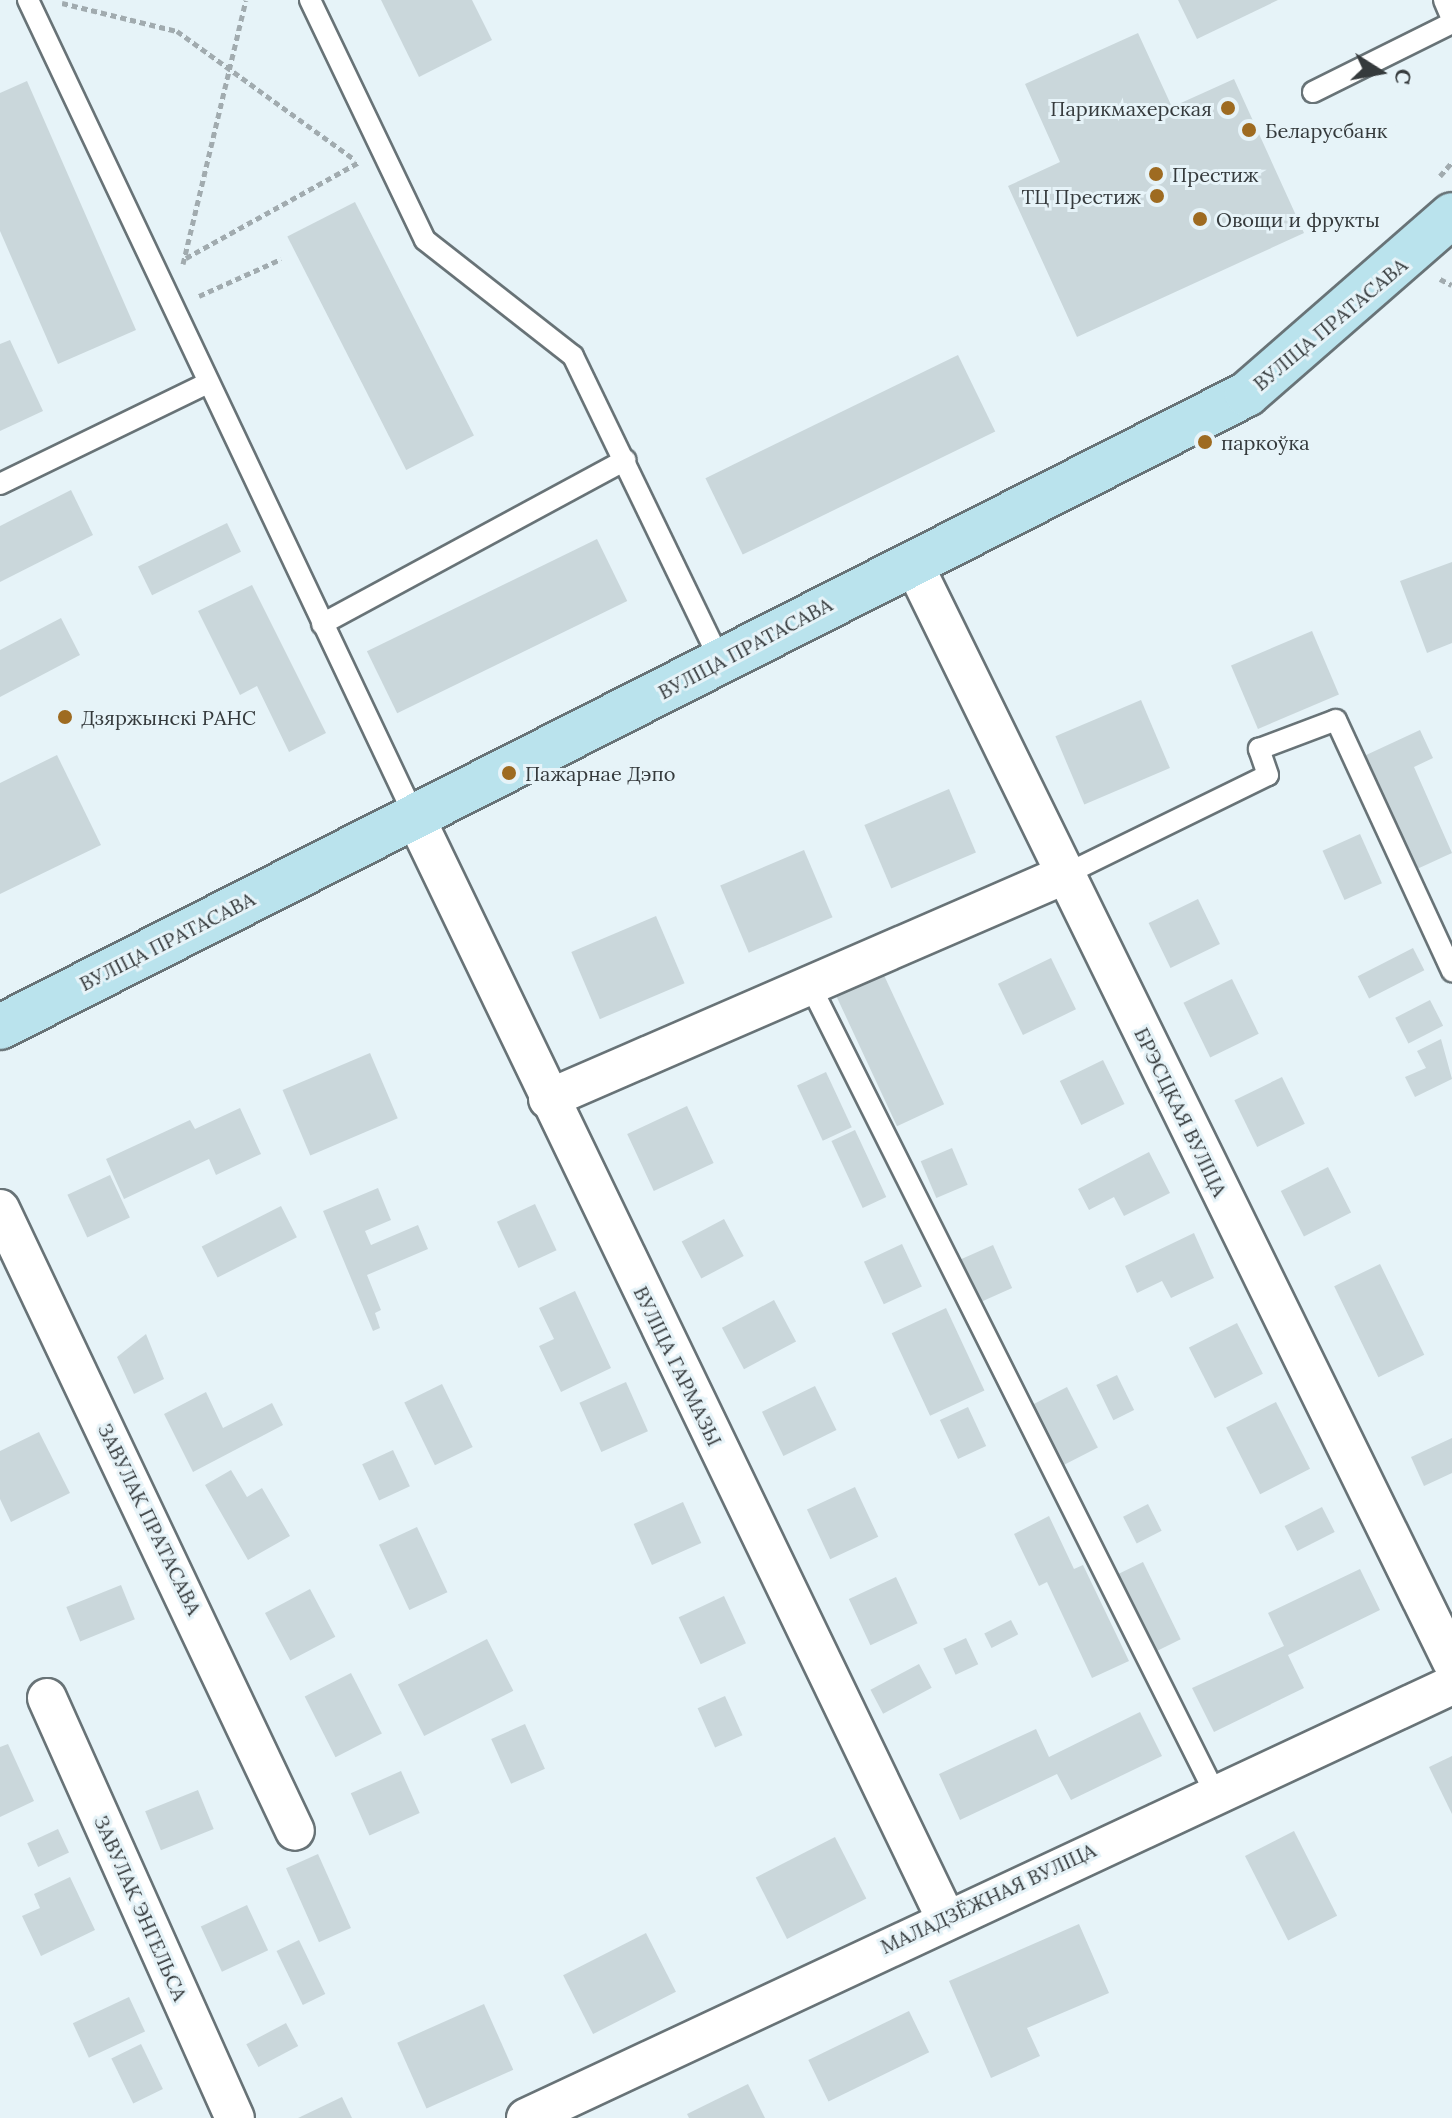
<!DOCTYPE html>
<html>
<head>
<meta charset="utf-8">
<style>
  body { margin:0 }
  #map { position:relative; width:1452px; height:2118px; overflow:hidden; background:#e6f3f8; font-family:Lora,serif }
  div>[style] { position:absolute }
  .building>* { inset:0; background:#cad7db; transform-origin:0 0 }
  .path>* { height:5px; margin-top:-2.5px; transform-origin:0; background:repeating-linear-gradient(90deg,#a1abaf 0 6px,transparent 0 10px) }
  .roads { filter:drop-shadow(2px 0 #687377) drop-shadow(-2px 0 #687377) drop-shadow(0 2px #687377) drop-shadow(0 -2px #687377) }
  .service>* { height:20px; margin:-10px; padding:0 10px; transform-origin:10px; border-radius:10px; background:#fff }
  .minor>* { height:38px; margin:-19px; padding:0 19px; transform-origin:19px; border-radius:19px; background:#fff }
  .secondary>* { height:44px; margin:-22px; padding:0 22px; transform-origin:22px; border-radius:22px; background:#bae3ed }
  .dots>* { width:22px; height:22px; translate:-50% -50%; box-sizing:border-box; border:4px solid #e6f3f8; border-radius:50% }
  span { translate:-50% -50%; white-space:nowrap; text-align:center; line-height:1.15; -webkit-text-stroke:6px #e6f3f8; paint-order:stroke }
  .poi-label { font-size:20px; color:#353a3c }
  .right { translate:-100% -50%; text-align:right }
  .left { translate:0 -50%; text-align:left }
  .street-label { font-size:20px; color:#353a3c }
  .north { position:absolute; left:1340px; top:32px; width:80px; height:80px; -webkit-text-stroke:6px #e6f3f8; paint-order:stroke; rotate:101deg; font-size:22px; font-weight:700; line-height:32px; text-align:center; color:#353a3c }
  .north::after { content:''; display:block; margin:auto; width:28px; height:36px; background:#353a3c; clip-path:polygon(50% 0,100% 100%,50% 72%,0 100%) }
</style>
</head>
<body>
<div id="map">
  <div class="building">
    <i style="clip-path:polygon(381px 0,472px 0,492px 40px,419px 77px)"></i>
    <i style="clip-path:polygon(1178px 0,1278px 0,1197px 39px)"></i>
    <i style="clip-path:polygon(1138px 33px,1172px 107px,1234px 79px,1304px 233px,1077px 337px,1008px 186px,1060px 162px,1025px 84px)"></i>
    <i style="clip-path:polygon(27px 81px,136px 330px,58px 364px,0 231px,0 93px)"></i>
    <i style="left:355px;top:202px;width:262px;height:76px;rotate:63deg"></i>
    <i style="clip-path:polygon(10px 340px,43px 411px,0 431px,0 344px)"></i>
    <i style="left:958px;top:355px;width:85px;height:281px;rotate:64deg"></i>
    <i style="clip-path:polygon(71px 490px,93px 535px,0 582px,0 526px)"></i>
    <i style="left:227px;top:523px;width:32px;height:99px;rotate:64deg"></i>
    <i style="left:597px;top:539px;width:69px;height:256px;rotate:64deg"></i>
    <i style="clip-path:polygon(1452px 562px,1452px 643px,1427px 653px,1400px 581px)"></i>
    <i style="clip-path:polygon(252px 585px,326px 733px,289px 752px,257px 686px,240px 695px,198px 611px)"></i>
    <i style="clip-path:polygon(61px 618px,80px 655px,0 697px,0 650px)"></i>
    <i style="left:1312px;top:631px;width:69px;height:88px;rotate:67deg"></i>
    <i style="left:1141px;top:700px;width:74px;height:93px;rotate:67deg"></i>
    <i style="clip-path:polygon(1420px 730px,1433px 758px,1414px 767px,1452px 853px,1417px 869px,1364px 756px)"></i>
    <i style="clip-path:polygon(57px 755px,101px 845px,0 894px,0 783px)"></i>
    <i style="left:949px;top:789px;width:69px;height:92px;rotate:67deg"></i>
    <i style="left:1360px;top:834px;width:54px;height:41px;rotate:66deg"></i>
    <i style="left:804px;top:850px;width:73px;height:91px;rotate:67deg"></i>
    <i style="left:1198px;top:899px;width:50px;height:55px;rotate:64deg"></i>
    <i style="left:656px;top:916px;width:73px;height:92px;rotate:67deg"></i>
    <i style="left:1413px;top:948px;width:25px;height:62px;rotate:63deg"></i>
    <i style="left:1051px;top:958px;width:57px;height:59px;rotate:64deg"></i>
    <i style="left:882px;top:971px;width:147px;height:52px;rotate:65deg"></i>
    <i style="left:1232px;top:979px;width:61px;height:54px;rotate:64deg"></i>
    <i style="left:1430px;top:1000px;width:29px;height:39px;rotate:63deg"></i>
    <i style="clip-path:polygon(1441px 1039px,1452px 1079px,1415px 1097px,1405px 1077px,1426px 1068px,1417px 1051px)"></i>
    <i style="left:370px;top:1053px;width:71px;height:95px;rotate:67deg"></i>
    <i style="left:1103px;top:1060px;width:49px;height:48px;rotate:64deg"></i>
    <i style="left:826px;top:1072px;width:61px;height:32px;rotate:65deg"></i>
    <i style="left:1282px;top:1077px;width:52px;height:53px;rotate:64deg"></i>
    <i style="left:687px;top:1106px;width:63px;height:66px;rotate:65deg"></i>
    <i style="clip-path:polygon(240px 1108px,261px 1154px,216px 1175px,209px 1159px,124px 1199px,106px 1159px,190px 1120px,195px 1129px)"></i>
    <i style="left:855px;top:1130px;width:74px;height:26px;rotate:65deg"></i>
    <i style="left:952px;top:1148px;width:40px;height:34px;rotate:67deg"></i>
    <i style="clip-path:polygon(1149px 1152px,1170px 1193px,1124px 1216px,1114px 1197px,1089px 1210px,1078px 1189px)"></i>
    <i style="left:1328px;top:1167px;width:51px;height:53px;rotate:63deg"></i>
    <i style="left:110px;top:1175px;width:47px;height:47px;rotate:65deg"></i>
    <i style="clip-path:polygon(378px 1188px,391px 1220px,365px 1231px,371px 1245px,418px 1225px,428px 1249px,367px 1275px,381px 1310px,375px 1313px,380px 1328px,373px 1331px,323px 1211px)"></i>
    <i style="left:535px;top:1204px;width:51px;height:42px;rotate:65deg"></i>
    <i style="left:281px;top:1206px;width:35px;height:89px;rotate:63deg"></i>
    <i style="left:724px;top:1219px;width:42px;height:48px;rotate:62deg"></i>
    <i style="clip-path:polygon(1194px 1233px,1214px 1278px,1171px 1298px,1162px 1281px,1137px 1293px,1125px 1266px)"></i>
    <i style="left:902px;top:1244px;width:47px;height:42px;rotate:65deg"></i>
    <i style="left:993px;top:1245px;width:47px;height:43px;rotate:66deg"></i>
    <i style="left:1380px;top:1264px;width:101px;height:51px;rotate:64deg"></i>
    <i style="clip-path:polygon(575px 1291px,611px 1368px,561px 1392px,539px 1346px,554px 1339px,539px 1308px)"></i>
    <i style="left:774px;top:1300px;width:47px;height:59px;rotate:62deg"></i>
    <i style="left:946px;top:1308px;width:91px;height:60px;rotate:65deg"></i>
    <i style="left:1237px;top:1323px;width:57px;height:54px;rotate:63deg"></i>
    <i style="clip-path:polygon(146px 1334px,164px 1379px,134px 1394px,117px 1357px)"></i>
    <i style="left:1117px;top:1375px;width:39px;height:23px;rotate:64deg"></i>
    <i style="left:626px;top:1382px;width:54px;height:51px;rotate:66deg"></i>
    <i style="left:442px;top:1384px;width:70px;height:42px;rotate:64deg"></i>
    <i style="left:815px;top:1386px;width:49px;height:59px;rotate:64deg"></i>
    <i style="left:1067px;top:1387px;width:68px;height:40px;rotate:63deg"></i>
    <i style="clip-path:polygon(206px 1392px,223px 1428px,272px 1403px,283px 1425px,193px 1472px,164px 1414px)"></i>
    <i style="left:1276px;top:1402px;width:75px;height:56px;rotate:63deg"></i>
    <i style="left:968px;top:1407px;width:43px;height:31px;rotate:65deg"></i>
    <i style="clip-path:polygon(39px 1432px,70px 1493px,11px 1522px,0 1499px,0 1451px)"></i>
    <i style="clip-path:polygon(1452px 1438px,1452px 1473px,1424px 1486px,1411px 1457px)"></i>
    <i style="left:393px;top:1450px;width:40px;height:34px;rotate:65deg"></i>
    <i style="clip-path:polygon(231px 1470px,247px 1497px,262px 1488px,290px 1536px,248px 1560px,205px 1485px)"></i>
    <i style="left:855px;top:1487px;width:55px;height:53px;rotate:65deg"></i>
    <i style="left:683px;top:1502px;width:45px;height:54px;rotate:66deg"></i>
    <i style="left:1148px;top:1504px;width:30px;height:28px;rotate:63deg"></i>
    <i style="left:1322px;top:1507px;width:28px;height:42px;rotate:63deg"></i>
    <i style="clip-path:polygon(1049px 1516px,1074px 1569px,1083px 1565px,1129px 1661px,1092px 1678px,1047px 1582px,1039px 1586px,1014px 1534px)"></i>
    <i style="left:417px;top:1527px;width:72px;height:42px;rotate:65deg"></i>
    <i style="left:1143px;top:1562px;width:86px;height:31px;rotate:64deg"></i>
    <i style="clip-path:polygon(1360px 1569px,1380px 1610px,1288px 1655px,1304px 1688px,1214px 1732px,1192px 1688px,1284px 1646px,1268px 1613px)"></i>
    <i style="left:896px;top:1577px;width:51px;height:52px;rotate:65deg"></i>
    <i style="left:121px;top:1585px;width:37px;height:59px;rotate:68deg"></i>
    <i style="left:310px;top:1589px;width:54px;height:51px;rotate:62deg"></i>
    <i style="left:724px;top:1596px;width:52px;height:50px;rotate:65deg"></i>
    <i style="left:1011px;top:1620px;width:16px;height:30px;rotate:63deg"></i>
    <i style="left:966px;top:1638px;width:29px;height:25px;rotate:65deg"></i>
    <i style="left:487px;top:1639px;width:58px;height:100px;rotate:63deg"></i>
    <i style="left:919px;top:1664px;width:27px;height:55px;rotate:62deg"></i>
    <i style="left:351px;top:1673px;width:68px;height:52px;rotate:63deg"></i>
    <i style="left:725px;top:1696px;width:43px;height:30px;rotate:66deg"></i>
    <i style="clip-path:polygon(1140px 1712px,1162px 1756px,1071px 1800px,1057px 1774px,960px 1820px,939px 1774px,1036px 1729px,1049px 1757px)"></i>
    <i style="left:525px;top:1724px;width:49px;height:37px;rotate:66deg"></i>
    <i style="clip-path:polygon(8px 1744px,34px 1801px,0 1817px,0 1747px)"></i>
    <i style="clip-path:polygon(1452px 1756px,1452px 1814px,1429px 1767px)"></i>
    <i style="left:401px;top:1771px;width:46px;height:55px;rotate:66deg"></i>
    <i style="left:198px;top:1790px;width:42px;height:57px;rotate:68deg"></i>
    <i style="left:58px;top:1829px;width:26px;height:34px;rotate:65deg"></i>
    <i style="left:1294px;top:1831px;width:95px;height:55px;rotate:63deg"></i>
    <i style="left:835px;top:1837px;width:69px;height:89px;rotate:63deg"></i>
    <i style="left:318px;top:1854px;width:81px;height:35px;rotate:66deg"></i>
    <i style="clip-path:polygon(70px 1877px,95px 1930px,41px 1956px,22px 1916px,40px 1908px,34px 1894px)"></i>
    <i style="left:247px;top:1905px;width:50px;height:51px;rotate:65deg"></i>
    <i style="clip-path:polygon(1079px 1924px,1109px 1993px,1027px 2028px,1040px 2056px,991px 2078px,949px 1981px)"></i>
    <i style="left:646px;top:1933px;width:66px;height:93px;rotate:63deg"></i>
    <i style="left:299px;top:1940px;width:60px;height:25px;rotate:64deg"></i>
    <i style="left:129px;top:1997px;width:38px;height:62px;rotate:65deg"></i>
    <i style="left:484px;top:2004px;width:72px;height:95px;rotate:66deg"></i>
    <i style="left:909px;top:2011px;width:46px;height:112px;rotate:64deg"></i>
    <i style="left:286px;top:2023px;width:26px;height:45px;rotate:62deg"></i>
    <i style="left:141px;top:2044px;width:50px;height:33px;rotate:64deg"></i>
    <i style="clip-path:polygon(748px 2084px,765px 2118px,689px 2118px,687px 2114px)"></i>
    <i style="clip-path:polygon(342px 2097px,352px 2118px,298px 2118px)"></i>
  </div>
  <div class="path">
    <i style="left:62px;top:3px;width:118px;rotate:13.7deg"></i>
    <i style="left:177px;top:31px;width:220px;rotate:35.9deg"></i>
    <i style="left:1440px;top:176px;width:18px;rotate:-49deg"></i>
    <i style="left:186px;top:258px;width:198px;rotate:-29deg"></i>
    <i style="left:183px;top:264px;width:271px;rotate:-76.6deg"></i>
    <i style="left:1440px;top:279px;width:13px;rotate:27deg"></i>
    <i style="left:199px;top:296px;width:90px;rotate:-24.3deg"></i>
  </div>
  <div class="roads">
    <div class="service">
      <i style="left:28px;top:0;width:902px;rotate:64.66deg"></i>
      <i style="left:310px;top:0;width:266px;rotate:64.4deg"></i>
      <i style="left:425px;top:240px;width:188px;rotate:38.1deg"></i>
      <i style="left:573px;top:356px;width:338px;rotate:64.2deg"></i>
      <i style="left:1444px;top:0;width:21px;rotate:67deg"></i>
      <i style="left:1313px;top:92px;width:155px;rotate:-26.4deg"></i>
      <i style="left:0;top:484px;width:231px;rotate:-25.9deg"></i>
      <i style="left:322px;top:624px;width:345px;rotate:-28.4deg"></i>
      <i style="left:1064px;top:875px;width:227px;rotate:-26.1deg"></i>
      <i style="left:1268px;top:775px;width:28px;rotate:-109deg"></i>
      <i style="left:1259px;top:749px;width:82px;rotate:-20.6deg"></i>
      <i style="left:1336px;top:720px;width:277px;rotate:65.2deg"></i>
      <i style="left:810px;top:985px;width:904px;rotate:63.38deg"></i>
    </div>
    <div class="minor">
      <i style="left:912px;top:561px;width:1226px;rotate:63.87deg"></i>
      <i style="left:414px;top:815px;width:1223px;rotate:64.27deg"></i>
      <i style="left:548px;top:1099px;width:563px;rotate:-23.47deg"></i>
      <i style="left:0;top:1209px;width:688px;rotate:64.63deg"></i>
      <i style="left:47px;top:1698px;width:460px;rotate:65.9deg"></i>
      <i style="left:526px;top:2118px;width:1022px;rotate:-25.06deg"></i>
    </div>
    <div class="secondary">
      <i style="left:0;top:1027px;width:1398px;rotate:-26.91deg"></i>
      <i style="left:1247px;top:394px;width:272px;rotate:-41.1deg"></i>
    </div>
  </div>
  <div class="dots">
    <i style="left:1228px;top:108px;background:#9e6b21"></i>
    <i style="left:1249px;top:130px;background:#9e6b21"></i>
    <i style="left:1156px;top:174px;background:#9e6b21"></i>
    <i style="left:1157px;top:196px;background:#9e6b21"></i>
    <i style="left:1200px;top:219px;background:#9e6b21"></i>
    <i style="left:1205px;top:442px;background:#9e6b21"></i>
    <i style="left:65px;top:717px;background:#9e6b21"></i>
    <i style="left:509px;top:773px;background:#9e6b21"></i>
  </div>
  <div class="poi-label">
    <span class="right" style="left:1212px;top:108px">Парикмахерская</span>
    <span class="left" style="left:1265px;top:130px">Беларусбанк</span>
    <span class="left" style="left:1172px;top:174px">Престиж</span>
    <span class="right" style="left:1141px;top:196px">ТЦ Престиж</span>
    <span class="left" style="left:1216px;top:219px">Овощи и фрукты</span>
    <span class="left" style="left:1221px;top:442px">паркоўка</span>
    <span class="left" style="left:81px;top:717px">Дзяржынскі РАНС</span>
    <span class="left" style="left:525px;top:773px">Пажарнае Дэпо</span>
  </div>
  <div class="street-label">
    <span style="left:1330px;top:324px;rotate:-40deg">ВУЛІЦА ПРАТАСАВА</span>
    <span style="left:745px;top:648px;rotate:-28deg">ВУЛІЦА ПРАТАСАВА</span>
    <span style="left:167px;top:941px;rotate:-27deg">ВУЛІЦА ПРАТАСАВА</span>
    <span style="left:1181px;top:1112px;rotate:64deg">БРЭСЦКАЯ ВУЛІЦА</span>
    <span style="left:678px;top:1366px;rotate:64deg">ВУЛІЦА ГАРМАЗЫ</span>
    <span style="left:150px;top:1519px;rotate:64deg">ЗАВУЛАК ПРАТАСАВА</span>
    <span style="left:988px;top:1898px;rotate:-25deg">МАЛАДЗЁЖНАЯ ВУЛІЦА</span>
    <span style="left:141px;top:1908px;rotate:66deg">ЗАВУЛАК ЭНГЕЛЬСА</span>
  </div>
  <div class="north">С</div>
</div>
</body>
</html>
